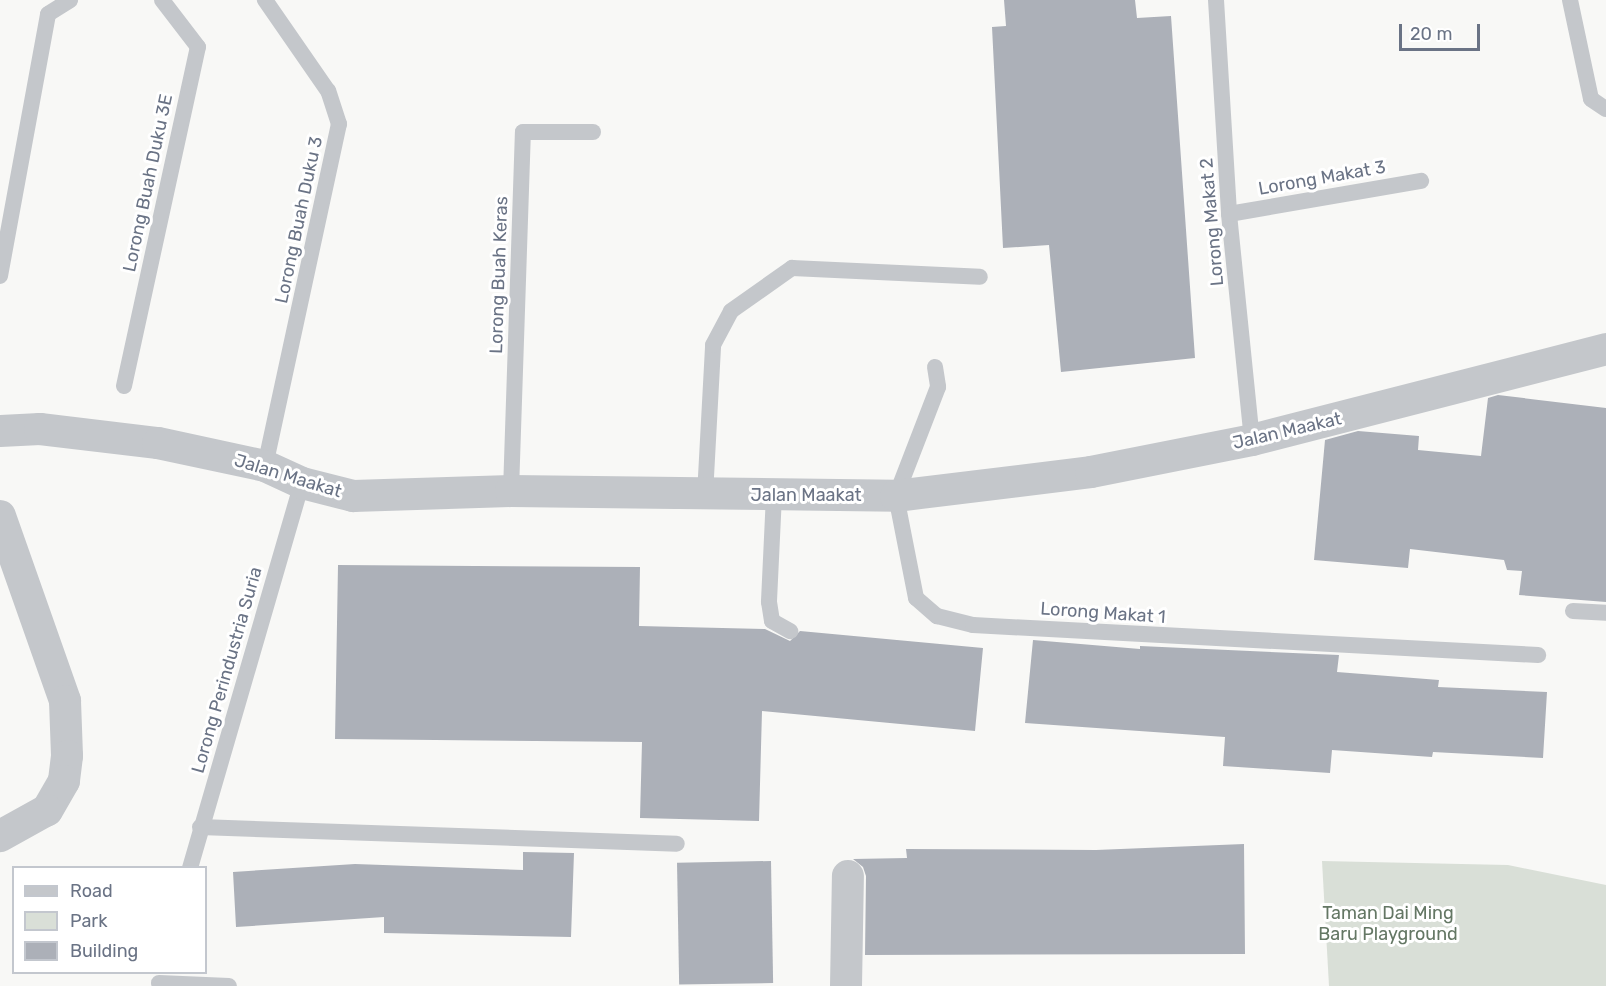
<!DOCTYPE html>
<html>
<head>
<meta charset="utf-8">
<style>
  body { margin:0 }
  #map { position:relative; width:1606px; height:986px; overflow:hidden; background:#f8f8f6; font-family:Rubik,sans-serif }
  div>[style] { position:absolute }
  .green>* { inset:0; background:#d9dfd7 }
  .building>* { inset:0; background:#acb0b8; transform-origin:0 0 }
  .lane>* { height:16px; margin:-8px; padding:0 8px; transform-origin:8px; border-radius:8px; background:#c4c7cb }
  .street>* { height:32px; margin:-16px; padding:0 16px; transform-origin:16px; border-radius:16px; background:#c4c7cb }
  span { translate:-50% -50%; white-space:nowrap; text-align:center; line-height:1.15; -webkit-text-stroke:6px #fff; paint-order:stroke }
  .street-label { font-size:18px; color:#6a7385 }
  .park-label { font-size:18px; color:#647764 }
  .legend { position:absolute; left:12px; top:866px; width:195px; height:108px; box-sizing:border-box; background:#fff; border:2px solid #c3c7ce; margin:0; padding:8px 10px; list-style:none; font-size:18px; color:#6a7385 }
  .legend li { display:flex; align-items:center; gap:12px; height:30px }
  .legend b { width:30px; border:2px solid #c3c7ce }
  .scale { position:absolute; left:1399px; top:24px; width:81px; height:27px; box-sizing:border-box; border:3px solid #6a7385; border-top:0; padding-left:8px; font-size:18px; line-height:21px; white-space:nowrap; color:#6a7385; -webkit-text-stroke:4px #fff; paint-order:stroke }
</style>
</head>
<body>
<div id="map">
  <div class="green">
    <i style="clip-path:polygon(1322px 861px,1508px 865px,1606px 885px,1606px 986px,1329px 986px)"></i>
  </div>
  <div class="building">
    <i style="clip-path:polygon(1004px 0,1135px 0,1137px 18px,1171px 16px,1195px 358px,1061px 372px,1049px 245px,1003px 248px,992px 27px,1006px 26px)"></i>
    <i style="clip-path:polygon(1498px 395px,1606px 408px,1606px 602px,1519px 595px,1522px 571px,1507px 570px,1504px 560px,1410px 549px,1408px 568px,1314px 560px,1325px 440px,1358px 431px,1419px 436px,1418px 450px,1481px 456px,1488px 398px)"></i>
    <i style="clip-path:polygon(338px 565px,640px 567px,639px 626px,765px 629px,790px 641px,800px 631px,983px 648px,975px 731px,762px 711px,759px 821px,640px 818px,642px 742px,335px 739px)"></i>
    <i style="clip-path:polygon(1033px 640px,1140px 649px,1140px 646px,1339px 655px,1337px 672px,1439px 680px,1438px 687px,1547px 692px,1543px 758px,1433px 752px,1432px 757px,1332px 750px,1330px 773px,1223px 766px,1225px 737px,1025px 723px)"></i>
    <i style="clip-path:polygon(1244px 844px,1245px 954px,865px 955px,866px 876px,863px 867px,853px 859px,907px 858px,906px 849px,1096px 850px)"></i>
    <i style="clip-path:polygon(523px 852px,574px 853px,571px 937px,384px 933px,384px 917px,236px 927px,233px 872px,355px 864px,523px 870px)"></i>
    <i style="left:771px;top:861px;width:122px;height:94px;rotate:89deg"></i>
  </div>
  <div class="lane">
    <i style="left:1216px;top:0;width:214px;rotate:86.5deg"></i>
    <i style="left:1229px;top:214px;width:227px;rotate:84.2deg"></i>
    <i style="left:1570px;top:0;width:101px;rotate:78deg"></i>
    <i style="left:1591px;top:99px;width:18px;rotate:34deg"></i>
    <i style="left:1229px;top:214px;width:195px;rotate:-9.8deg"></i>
    <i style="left:0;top:276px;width:266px;rotate:-79.6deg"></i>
    <i style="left:48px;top:14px;width:26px;rotate:-32deg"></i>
    <i style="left:935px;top:367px;width:20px;rotate:81deg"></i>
    <i style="left:938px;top:387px;width:117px;rotate:111.1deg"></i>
    <i style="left:896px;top:496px;width:104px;rotate:78.9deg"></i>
    <i style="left:916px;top:598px;width:28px;rotate:41deg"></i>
    <i style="left:937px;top:616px;width:37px;rotate:14deg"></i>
    <i style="left:973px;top:625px;width:566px;rotate:3.04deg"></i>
    <i style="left:124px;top:386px;width:347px;rotate:-77.7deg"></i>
    <i style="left:198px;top:47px;width:59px;rotate:-127.5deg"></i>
    <i style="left:265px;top:466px;width:350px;rotate:-77.8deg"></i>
    <i style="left:339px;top:124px;width:35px;rotate:-108deg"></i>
    <i style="left:328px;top:91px;width:111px;rotate:-124.7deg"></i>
    <i style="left:511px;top:491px;width:359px;rotate:-88.1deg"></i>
    <i style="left:523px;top:132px;width:70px"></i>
    <i style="left:705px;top:495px;width:150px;rotate:-86.9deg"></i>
    <i style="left:713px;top:345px;width:38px;rotate:-62deg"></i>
    <i style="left:731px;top:311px;width:75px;rotate:-35.2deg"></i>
    <i style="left:792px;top:268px;width:188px;rotate:2.7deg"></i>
    <i style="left:774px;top:495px;width:107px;rotate:92.7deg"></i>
    <i style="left:769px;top:602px;width:19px;rotate:81deg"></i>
    <i style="left:772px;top:621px;width:21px;rotate:29deg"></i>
    <i style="left:1573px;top:611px;width:33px;rotate:3deg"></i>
    <i style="left:200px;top:827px;width:477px;rotate:2deg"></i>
    <i style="left:190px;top:868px;width:401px;rotate:-73.8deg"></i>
    <i style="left:159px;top:983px;width:70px;rotate:2.5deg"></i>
  </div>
  <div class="street">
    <i style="left:0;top:431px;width:40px;rotate:-2.9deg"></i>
    <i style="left:40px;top:429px;width:119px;rotate:6.8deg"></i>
    <i style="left:158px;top:443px;width:109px;rotate:12.1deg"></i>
    <i style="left:265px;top:466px;width:41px;rotate:24.7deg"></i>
    <i style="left:302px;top:483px;width:53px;rotate:14.3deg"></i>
    <i style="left:353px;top:496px;width:158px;rotate:-1.8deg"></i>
    <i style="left:511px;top:491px;width:385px;rotate:0.7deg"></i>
    <i style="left:896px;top:496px;width:196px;rotate:-7deg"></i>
    <i style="left:1091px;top:472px;width:164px;rotate:-11.2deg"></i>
    <i style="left:1252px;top:440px;width:366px;rotate:-14.4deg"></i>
    <i style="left:0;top:516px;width:196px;rotate:70.6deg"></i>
    <i style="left:65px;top:701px;width:55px;rotate:87.9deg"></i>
    <i style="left:67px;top:756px;width:25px;rotate:97deg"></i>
    <i style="left:64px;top:781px;width:34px;rotate:120deg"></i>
    <i style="left:47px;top:810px;width:54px;rotate:151deg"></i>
    <i style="left:846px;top:986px;width:110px;rotate:-89deg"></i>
  </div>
  <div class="street-label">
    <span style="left:1322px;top:178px;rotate:-10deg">Lorong Makat 3</span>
    <span style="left:148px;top:183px;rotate:-78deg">Lorong Buah Duku 3E</span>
    <span style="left:299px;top:220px;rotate:-78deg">Lorong Buah Duku 3</span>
    <span style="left:1212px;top:222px;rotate:-95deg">Lorong Makat 2</span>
    <span style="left:499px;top:275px;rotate:-88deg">Lorong Buah Keras</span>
    <span style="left:1287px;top:431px;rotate:-13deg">Jalan Maakat</span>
    <span style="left:288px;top:476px;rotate:17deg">Jalan Maakat</span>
    <span style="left:806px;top:495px">Jalan Maakat</span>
    <span style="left:1103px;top:613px;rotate:4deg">Lorong Makat 1</span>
    <span style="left:227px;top:670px;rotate:-74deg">Lorong Perindustria Suria</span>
  </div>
  <div class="park-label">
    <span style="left:1388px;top:924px">Taman Dai Ming<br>Baru Playground</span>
  </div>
  <ul class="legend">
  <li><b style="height:8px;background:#c4c7cb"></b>Road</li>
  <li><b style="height:16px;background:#d9dfd7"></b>Park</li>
  <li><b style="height:16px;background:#acb0b8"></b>Building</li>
  </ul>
  <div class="scale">20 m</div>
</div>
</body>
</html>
